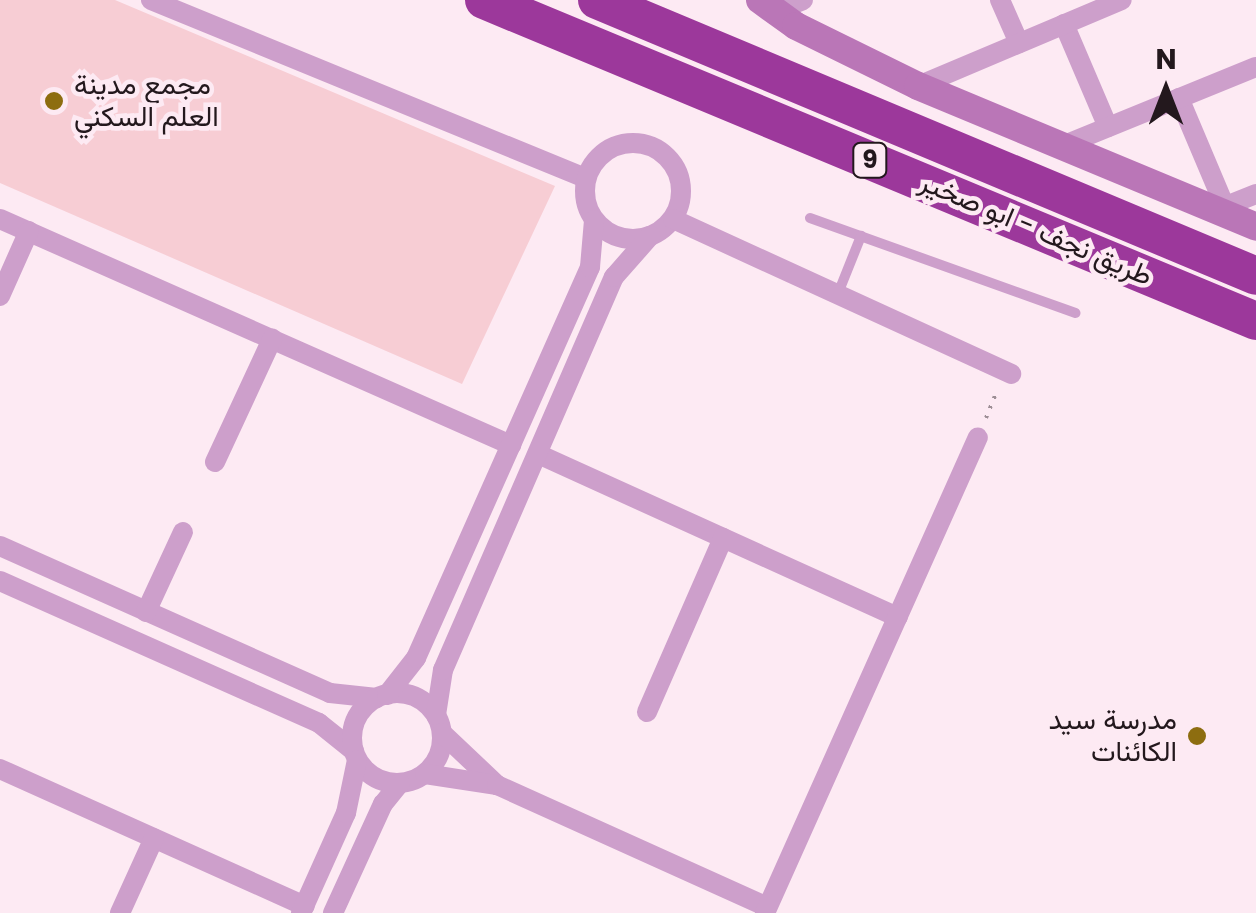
<!DOCTYPE html>
<html>
<head>
<meta charset="utf-8">
<style>
  body { margin:0 }
  #map { position:relative; width:1256px; height:913px; overflow:hidden; background:#fdeaf3; font-family:Poppins,Vazirmatn,sans-serif }
  div>[style] { position:absolute }
  .building>* { inset:0; background:#f7cdd4 }
  .path>* { height:4px; margin-top:-2px; transform-origin:0; background:repeating-linear-gradient(90deg,#9d8e95 0 2.5px,transparent 0 10.5px) }
  .lane>* { height:10px; margin:-5px; padding:0 5px; transform-origin:5px; border-radius:5px; background:#cd9fcb }
  .street>* { height:20px; margin:-10px; padding:0 10px; transform-origin:10px; border-radius:10px; background:#cd9fcb }
  .street>.ring { margin:-10px; padding:0; box-sizing:content-box; background:none; border:20px solid #cd9fcb; border-radius:50% }
  .secondary>* { height:28px; margin:-14px; padding:0 14px; transform-origin:14px; border-radius:14px; background:#ba76b7 }
  .highway>* { height:38px; margin:-19px; padding:0 19px; transform-origin:19px; border-radius:19px; background:#9c389b }
  .dots>* { width:28px; height:28px; translate:-50% -50%; box-sizing:border-box; border:5px solid #fdeaf3; border-radius:50% }
  span { translate:-50% -50%; white-space:nowrap; text-align:center; line-height:1.15; -webkit-text-stroke:9px #fdeaf3; paint-order:stroke }
  .shield-label span { padding:2px 8px; background:#fdeaf3; border:2px solid; border-radius:8px; -webkit-text-stroke-width:0 }
  .shield-label { font-size:25px; color:#23181d; font-weight:700 }
  .poi-label { font-size:28px; color:#23181d }
  .left { translate:0 -50%; text-align:left }
  .right { translate:-100% -50%; text-align:right }
  .street-label { font-size:28px; color:#23181d }
  .north { position:absolute; left:1116px; top:40px; width:100px; height:100px; -webkit-text-stroke:8px #fdeaf3; paint-order:stroke; rotate:0deg; font-size:28px; font-weight:700; line-height:40px; text-align:center; color:#23181d }
  .north::after { content:''; display:block; margin:auto; width:35px; height:45px; background:#23181d; clip-path:polygon(50% 0,100% 100%,50% 72%,0 100%) }
</style>
</head>
<body>
<div id="map">
  <div class="building">
    <i style="clip-path:polygon(0 0,115px 0,555px 186px,462px 384px,0 183px)"></i>
  </div>
  <div class="path">
    <i style="left:986px;top:418px;width:31px;rotate:-68deg"></i>
  </div>
  <div class="lane">
    <i style="left:810px;top:218px;width:282px;rotate:19.7deg"></i>
    <i style="left:837px;top:296px;width:65px;rotate:-68.2deg"></i>
  </div>
  <div class="street">
    <i style="left:151px;top:0;width:470px;rotate:22.3deg"></i>
    <i style="left:1000px;top:0;width:47px;rotate:66.2deg"></i>
    <i style="left:776px;top:11px;width:29px;rotate:-22deg"></i>
    <i style="left:1064px;top:24px;width:112px;rotate:66.9deg"></i>
    <i style="left:918px;top:86px;width:221px;rotate:-22.9deg"></i>
    <i style="left:1179px;top:98px;width:118px;rotate:67.1deg"></i>
    <i class="ring" style="left:585px;top:143px;width:76px;height:76px"></i>
    <i style="left:1062px;top:146px;width:209px;rotate:-22.2deg"></i>
    <i style="left:1216px;top:210px;width:43px;rotate:-21.8deg"></i>
    <i style="left:0;top:219px;width:559px;rotate:23.86deg"></i>
    <i style="left:673px;top:219px;width:372px;rotate:24.6deg"></i>
    <i style="left:0;top:296px;width:71px;rotate:-66deg"></i>
    <i style="left:538px;top:454px;width:395px;rotate:24.4deg"></i>
    <i style="left:215px;top:462px;width:136px;rotate:-65.1deg"></i>
    <i style="left:0;top:546px;width:361px;rotate:24deg"></i>
    <i style="left:330px;top:693px;width:47px;rotate:6.1deg"></i>
    <i style="left:0;top:581px;width:349px;rotate:24deg"></i>
    <i style="left:319px;top:723px;width:45px;rotate:38.7deg"></i>
    <i style="left:146px;top:612px;width:88px;rotate:-65.2deg"></i>
    <i class="ring" style="left:352px;top:693px;width:70px;height:70px"></i>
    <i style="left:387px;top:695px;width:47px;rotate:-51.9deg"></i>
    <i style="left:416px;top:658px;width:428px;rotate:-66deg"></i>
    <i style="left:590px;top:267px;width:47px;rotate:-85.1deg"></i>
    <i style="left:647px;top:712px;width:190px;rotate:-66.4deg"></i>
    <i style="left:436px;top:715px;width:46px;rotate:-81.2deg"></i>
    <i style="left:443px;top:670px;width:429px;rotate:-66.5deg"></i>
    <i style="left:614px;top:277px;width:55px;rotate:-48.7deg"></i>
    <i style="left:442px;top:733px;width:76px;rotate:43.4deg"></i>
    <i style="left:0;top:769px;width:334px;rotate:24.2deg"></i>
    <i style="left:425px;top:774px;width:73px;rotate:8.7deg"></i>
    <i style="left:497px;top:785px;width:296px;rotate:24.3deg"></i>
    <i style="left:120px;top:913px;width:82px;rotate:-65.6deg"></i>
    <i style="left:301px;top:913px;width:110px;rotate:-65.8deg"></i>
    <i style="left:346px;top:813px;width:54px;rotate:-78.3deg"></i>
    <i style="left:333px;top:913px;width:120px;rotate:-65.4deg"></i>
    <i style="left:383px;top:804px;width:27px;rotate:-51deg"></i>
    <i style="left:765px;top:913px;width:521px;rotate:-65.89deg"></i>
  </div>
  <div class="secondary">
    <i style="left:760px;top:0;width:44px;rotate:35.8deg"></i>
    <i style="left:796px;top:26px;width:136px;rotate:26.2deg"></i>
    <i style="left:918px;top:86px;width:366px;rotate:22.6deg"></i>
  </div>
  <div class="highway">
    <i style="left:484px;top:0;width:836px;rotate:22.58deg"></i>
    <i style="left:597px;top:0;width:714px;rotate:22.72deg"></i>
  </div>
  <div class="dots">
    <i style="left:54px;top:101px;background:#8d6d10"></i>
    <i style="left:1197px;top:736px;background:#8d6d10"></i>
  </div>
  <div class="shield-label">
    <span style="left:870px;top:160px">9</span>
  </div>
  <div class="poi-label">
    <span class="left" style="left:74px;top:101px">مجمع مدينة<br>العلم السكني</span>
    <span class="right" style="left:1177px;top:736px">مدرسة سيد<br>الكائنات</span>
  </div>
  <div class="street-label">
    <span style="left:1036px;top:229px;rotate:23deg">طريق نجف - ابو صخير</span>
  </div>
  <div class="north">N</div>
</div>
</body>
</html>
